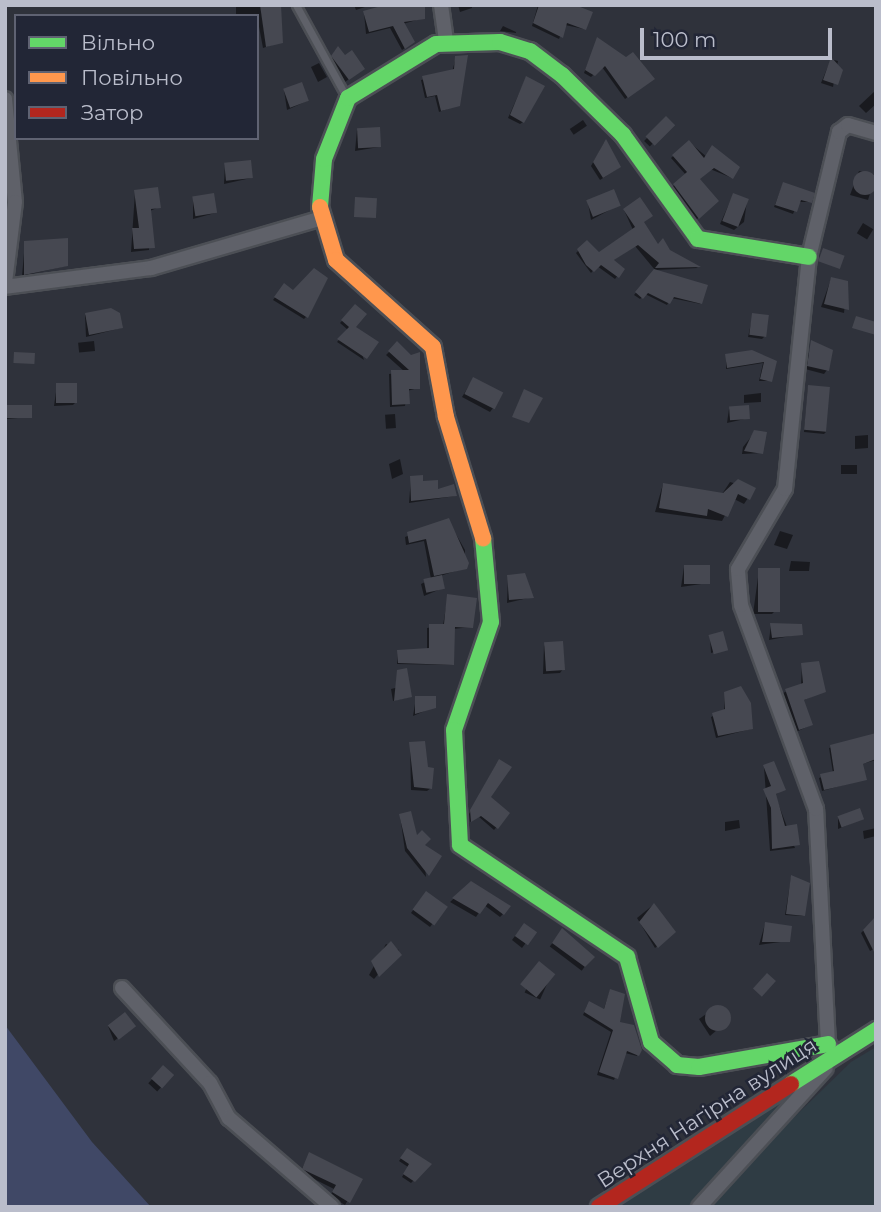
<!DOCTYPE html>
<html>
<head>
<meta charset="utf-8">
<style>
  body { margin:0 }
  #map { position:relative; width:881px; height:1212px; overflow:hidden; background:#2f323b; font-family:Montserrat,sans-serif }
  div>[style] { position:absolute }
  .green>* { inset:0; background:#2f3c44 }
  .water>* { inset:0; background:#404866 }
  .shadow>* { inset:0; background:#0007; transform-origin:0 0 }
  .building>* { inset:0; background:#464851; transform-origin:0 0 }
  .round { border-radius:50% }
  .roads { filter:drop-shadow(2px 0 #4c4f55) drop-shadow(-2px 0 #4c4f55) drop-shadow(0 2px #4c4f55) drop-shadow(0 -2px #4c4f55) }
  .lane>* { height:7px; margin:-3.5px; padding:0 3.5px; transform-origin:3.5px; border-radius:3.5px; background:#5f6169 }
  .street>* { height:14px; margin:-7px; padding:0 7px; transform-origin:7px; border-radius:7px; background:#5f6169 }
  .fast>* { height:16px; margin:-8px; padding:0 8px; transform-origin:8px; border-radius:8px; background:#63d668 }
  .slow>* { height:16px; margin:-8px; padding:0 8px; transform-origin:8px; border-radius:8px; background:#ff974d }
  .jam>* { height:16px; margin:-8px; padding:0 8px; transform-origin:8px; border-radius:8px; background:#b3261e }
  span { translate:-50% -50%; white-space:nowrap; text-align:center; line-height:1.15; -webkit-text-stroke:5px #222636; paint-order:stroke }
  .street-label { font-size:21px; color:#babdcb }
  .frame { position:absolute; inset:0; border:7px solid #babdcb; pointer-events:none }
  .legend { position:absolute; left:14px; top:14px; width:245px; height:126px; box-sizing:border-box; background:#222636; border:2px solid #5f6272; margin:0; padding:9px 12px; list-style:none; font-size:21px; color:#babdcb }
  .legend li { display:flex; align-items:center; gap:14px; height:35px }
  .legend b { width:35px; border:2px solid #5f6272 }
  .scale { position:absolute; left:640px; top:28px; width:192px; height:32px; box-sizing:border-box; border:4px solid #babdcb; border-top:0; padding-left:9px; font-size:21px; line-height:24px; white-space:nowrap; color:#babdcb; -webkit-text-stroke:5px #222636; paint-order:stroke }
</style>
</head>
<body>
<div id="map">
  <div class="green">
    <i style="clip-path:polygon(876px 1047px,876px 1207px,712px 1207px,741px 1169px,851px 1062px)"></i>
    <i style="clip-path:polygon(780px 1103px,784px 1106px,696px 1207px,617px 1207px)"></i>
  </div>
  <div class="water">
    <i style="clip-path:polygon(5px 1025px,92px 1142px,151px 1207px,5px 1207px)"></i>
  </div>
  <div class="shadow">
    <i style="clip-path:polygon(236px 5px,275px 5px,281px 42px,263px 48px,257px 16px,236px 16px)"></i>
    <i style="clip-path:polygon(354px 5px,364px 5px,365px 7px,356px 10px)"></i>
    <i style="clip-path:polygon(412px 5px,423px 7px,423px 18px,403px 24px,410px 45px,402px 50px,390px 28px,366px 34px,364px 13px)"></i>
    <i style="clip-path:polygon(458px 5px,472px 5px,472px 8px,460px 12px)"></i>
    <i style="clip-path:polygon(538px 5px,566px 5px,584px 29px,565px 25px,559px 39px,532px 26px)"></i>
    <i style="clip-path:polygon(503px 26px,516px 32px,516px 33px,500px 31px)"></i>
    <i style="clip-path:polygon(597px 40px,650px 81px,625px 99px,602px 67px,591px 77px,584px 73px)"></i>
    <i style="clip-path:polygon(335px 51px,359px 72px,345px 82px,330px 60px)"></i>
    <i style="clip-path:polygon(456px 57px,458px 105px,439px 112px,435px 96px,425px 98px,421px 80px,452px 72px)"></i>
    <i style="clip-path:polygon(831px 59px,838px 61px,833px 87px,821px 83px)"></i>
    <i style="clip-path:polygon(319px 63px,327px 77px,318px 82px,311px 67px)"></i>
    <i style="clip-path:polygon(526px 78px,523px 122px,520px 124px,508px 118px)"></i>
    <i style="clip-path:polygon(284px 90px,307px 101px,287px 110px)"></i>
    <i style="clip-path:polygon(876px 90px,876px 104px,866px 113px,859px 106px)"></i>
    <i style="left:666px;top:119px;width:8px;height:31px;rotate:45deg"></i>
    <i style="left:583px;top:120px;width:7px;height:16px;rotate:56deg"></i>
    <i style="clip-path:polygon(357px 130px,379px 147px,355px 151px)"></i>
    <i style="clip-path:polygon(689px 142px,732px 178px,710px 169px,698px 179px,717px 201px,696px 220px,672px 187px,686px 175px,671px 158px)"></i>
    <i style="clip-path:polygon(604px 143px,617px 169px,600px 180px,591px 166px)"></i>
    <i style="clip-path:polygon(225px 164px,251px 178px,224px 184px)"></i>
    <i style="clip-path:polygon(859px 171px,876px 175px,868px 200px,850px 195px)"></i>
    <i style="clip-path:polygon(783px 184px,811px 202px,798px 202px,793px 214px,774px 207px)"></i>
    <i style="clip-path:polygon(135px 192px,159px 207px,150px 211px,149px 250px,131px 252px)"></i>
    <i style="clip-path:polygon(733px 195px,747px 201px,744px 222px,734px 230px,720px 224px)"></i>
    <i style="clip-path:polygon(193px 198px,215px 213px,193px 219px)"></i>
    <i style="clip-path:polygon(588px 203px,619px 205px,591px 220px)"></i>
    <i style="clip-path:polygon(624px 210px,642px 222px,657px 247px,698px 268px,655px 270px,635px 246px,612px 261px,623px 269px,615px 279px,597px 266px,591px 273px,576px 253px,587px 242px,598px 255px,633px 230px)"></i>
    <i style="left:863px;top:223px;width:12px;height:12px;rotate:31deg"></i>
    <i style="clip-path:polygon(25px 242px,66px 266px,22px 276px)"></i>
    <i style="clip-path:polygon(654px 271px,701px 304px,671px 298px,667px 305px,645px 294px,640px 299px,634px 295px)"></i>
    <i style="clip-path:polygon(831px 279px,847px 283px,844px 313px,821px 307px)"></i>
    <i style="clip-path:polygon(282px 288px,306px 317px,304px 319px,273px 300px)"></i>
    <i style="clip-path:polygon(355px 307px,353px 327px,364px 360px,337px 342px,348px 330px,340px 323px)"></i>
    <i style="clip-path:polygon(85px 315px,121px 328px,86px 337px)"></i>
    <i style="clip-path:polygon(753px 315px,765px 336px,762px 339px,748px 337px)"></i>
    <i style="left:94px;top:341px;width:10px;height:16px;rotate:84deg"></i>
    <i style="clip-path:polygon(812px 342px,827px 370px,824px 374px,805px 369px)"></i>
    <i style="clip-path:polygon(397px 344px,418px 388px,407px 391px,405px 406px,390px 407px,389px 374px,405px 372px,386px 355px)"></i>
    <i style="clip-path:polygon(726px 356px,773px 362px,771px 381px,759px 381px,763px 363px,726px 369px)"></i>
    <i style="clip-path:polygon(473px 379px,493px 408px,490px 412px,462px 397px)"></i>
    <i style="clip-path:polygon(57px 385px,76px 402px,73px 405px,54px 406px)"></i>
    <i style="clip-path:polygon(808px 387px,826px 432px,824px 434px,804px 432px)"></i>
    <i style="clip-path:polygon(761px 393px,761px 402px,744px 403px,744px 395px)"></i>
    <i style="clip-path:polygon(7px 406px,30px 417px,6px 419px)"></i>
    <i style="clip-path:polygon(729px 409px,749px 418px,727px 423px)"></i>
    <i style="left:395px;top:414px;width:14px;height:10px;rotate:86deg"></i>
    <i style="clip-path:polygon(755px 432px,762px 453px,742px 454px,743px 447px)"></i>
    <i style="clip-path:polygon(868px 435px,868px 448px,855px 449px,855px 436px)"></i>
    <i style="clip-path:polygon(400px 459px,403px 474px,392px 479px,389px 464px)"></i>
    <i style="left:841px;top:465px;width:16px;height:9px"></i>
    <i style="clip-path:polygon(411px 477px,437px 491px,455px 496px,409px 503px)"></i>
    <i style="clip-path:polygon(730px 482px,754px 489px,744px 504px,734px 499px,722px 521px,655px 512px,663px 484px,722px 494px)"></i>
    <i style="clip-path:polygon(448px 520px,465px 550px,465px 568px,440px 576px,443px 588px,424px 596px,421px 584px,431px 579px,424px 541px,406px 545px,405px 537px)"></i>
    <i style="clip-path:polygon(780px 531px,793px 535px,787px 549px,774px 545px)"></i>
    <i style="clip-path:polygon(791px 561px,810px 562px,809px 571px,789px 571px)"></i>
    <i style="clip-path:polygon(684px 567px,708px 583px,681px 587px)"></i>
    <i style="clip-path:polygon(759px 570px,776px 610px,772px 614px,753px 614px)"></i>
    <i style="clip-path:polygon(508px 576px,532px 597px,507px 603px)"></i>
    <i style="clip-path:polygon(448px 596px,471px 627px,453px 629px,452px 665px,397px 664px,398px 652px,427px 650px,427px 628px,443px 625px)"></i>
    <i style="clip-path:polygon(771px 625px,801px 634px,769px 640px)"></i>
    <i style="clip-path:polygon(710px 636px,725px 649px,711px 653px)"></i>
    <i style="clip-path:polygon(544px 645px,563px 669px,560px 673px,543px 674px)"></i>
    <i style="clip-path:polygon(802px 665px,824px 691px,802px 701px,811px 725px,796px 732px,783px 693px,801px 685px)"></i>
    <i style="clip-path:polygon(398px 671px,410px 697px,393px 701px,391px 689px,399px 687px)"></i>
    <i style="clip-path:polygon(740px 688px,751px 729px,716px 738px,711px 717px,724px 711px,725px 693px)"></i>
    <i style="clip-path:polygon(416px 698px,434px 707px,413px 716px)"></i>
    <i style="clip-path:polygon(876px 735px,876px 760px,862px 764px,865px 779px,822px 791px,819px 778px,833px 773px,829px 748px)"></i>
    <i style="clip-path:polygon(410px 744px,431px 788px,427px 791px,411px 790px)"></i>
    <i style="clip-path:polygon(497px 763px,489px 798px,508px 814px,494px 830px,478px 816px,470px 822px,469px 814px)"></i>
    <i style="clip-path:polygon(764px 767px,784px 789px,775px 795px,795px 848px,770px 851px)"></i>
    <i style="clip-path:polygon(400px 815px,423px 845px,426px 877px,405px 851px)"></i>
    <i style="clip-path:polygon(838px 817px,862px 819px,838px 829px)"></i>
    <i style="clip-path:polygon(739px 820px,740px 828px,725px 831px,725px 822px)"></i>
    <i style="clip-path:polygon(876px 828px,876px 836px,864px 839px,863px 831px)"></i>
    <i style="clip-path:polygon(791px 878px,804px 915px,802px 916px,785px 915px)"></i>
    <i style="clip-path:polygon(471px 883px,503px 914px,500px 917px,484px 905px,476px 917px,450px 902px)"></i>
    <i style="clip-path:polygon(423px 896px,445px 907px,430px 927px,411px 913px)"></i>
    <i style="clip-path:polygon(653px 905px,674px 932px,655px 948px,637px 918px)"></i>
    <i style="clip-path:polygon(876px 918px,876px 948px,870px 951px,861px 933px)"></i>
    <i style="clip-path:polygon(765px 924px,788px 941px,759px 945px)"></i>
    <i style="clip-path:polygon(521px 928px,534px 932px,522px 948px,512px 940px)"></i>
    <i style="left:560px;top:933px;width:40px;height:17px;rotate:37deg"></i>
    <i style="clip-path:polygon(386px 944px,399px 950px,374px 979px,369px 975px)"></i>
    <i style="left:536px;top:967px;width:17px;height:28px;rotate:24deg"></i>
    <i style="clip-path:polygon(610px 991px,618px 1024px,632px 1027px,637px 1056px,625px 1053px,614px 1080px,597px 1075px,611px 1032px,583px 1015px,587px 1006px,603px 1011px)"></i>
    <i style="clip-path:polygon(719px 1005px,731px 1018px,710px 1036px,699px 1019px)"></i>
    <i style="clip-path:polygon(108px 1026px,130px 1029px,114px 1041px)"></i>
    <i style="left:163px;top:1067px;width:12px;height:22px;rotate:42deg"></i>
    <i style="clip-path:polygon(405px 1153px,429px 1165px,411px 1183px,402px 1177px,408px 1167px,399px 1161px)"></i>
    <i style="clip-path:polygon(310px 1154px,360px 1180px,345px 1205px,330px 1196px,334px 1189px,300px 1172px)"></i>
  </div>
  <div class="building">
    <i style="clip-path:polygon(260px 5px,281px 5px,283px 43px,266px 47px)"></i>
    <i style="clip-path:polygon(385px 5px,425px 6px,425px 19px,404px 22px,415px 42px,405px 49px,393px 26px,369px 32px,363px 11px)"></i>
    <i style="clip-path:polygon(539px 5px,575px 5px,593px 12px,586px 30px,567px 23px,563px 38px,533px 23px)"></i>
    <i style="clip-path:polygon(597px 37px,626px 57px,633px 52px,655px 79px,628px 98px,605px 66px,595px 76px,585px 70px)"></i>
    <i style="clip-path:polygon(338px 46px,345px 55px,352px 50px,365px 69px,349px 80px,331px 56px)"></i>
    <i style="clip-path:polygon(468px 55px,460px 106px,441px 111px,437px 95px,427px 97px,422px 76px,454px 69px,455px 56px)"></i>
    <i style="clip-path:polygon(831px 57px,843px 70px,838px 85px,823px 80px)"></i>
    <i style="clip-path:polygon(526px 76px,545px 86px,524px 123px,510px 115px)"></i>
    <i style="left:302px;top:82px;width:20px;height:20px;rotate:70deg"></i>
    <i style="left:666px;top:116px;width:13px;height:29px;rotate:45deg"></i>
    <i style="left:380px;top:127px;width:20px;height:23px;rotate:87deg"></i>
    <i style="clip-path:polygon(606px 139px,621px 167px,603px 178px,593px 162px)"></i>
    <i style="clip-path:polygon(689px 140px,704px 158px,712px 145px,740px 167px,733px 179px,714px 168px,700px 179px,719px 201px,699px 219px,673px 184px,687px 172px,672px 155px)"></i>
    <i style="left:251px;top:160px;width:18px;height:27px;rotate:84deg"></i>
    <i class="round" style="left:853px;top:171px;width:24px;height:24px"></i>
    <i style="clip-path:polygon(783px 182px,815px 193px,812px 203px,801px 200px,797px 212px,775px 205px)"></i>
    <i style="clip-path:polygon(158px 187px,161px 208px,151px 209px,155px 248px,134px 249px,132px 228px,139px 228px,134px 190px)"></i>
    <i style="left:614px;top:189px;width:18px;height:30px;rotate:68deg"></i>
    <i style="left:214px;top:193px;width:20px;height:22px;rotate:81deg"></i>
    <i style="left:733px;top:193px;width:17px;height:30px;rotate:21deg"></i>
    <i style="left:355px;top:197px;width:22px;height:20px;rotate:3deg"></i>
    <i style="clip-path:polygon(640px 197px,653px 216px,644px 222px,658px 244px,663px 238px,670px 250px,701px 267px,655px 268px,659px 263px,638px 245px,614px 260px,625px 269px,619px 278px,601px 265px,594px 272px,586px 265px,577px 249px,587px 240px,599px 252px,635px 227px,623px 209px)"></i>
    <i style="clip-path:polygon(68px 238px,68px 266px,24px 275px,24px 241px)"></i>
    <i style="left:823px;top:248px;width:23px;height:14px;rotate:20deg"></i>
    <i style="clip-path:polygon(314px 268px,328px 278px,308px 318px,274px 297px,284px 283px,293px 290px)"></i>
    <i style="clip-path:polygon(654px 269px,708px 285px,702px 304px,674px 297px,670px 304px,648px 293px,643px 299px,635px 292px)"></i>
    <i style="clip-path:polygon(831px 277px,848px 281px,849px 310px,824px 304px)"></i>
    <i style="clip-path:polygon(355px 304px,367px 314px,356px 327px,379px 342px,367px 359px,337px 339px,349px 327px,341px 320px)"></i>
    <i style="clip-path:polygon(111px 308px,120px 313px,123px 328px,89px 335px,85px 313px)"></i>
    <i style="left:752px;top:313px;width:17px;height:22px;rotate:7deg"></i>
    <i style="clip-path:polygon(856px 316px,876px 322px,876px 335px,852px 328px)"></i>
    <i style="clip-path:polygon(811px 340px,833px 350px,829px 371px,807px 366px)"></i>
    <i style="clip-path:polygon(397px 341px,411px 355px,420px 352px,420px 389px,409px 389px,410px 404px,392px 405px,391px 370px,409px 370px,388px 351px)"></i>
    <i style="clip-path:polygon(752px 350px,777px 361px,772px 382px,760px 379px,764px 362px,727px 368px,725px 354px)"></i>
    <i style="left:14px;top:352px;width:21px;height:11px;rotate:3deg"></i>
    <i style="left:473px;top:377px;width:34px;height:19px;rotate:27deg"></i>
    <i style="left:56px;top:383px;width:21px;height:20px"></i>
    <i style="left:808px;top:385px;width:22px;height:45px;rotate:5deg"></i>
    <i style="clip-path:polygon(524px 389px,543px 398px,529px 423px,512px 417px)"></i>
    <i style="left:7px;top:405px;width:25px;height:13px"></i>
    <i style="left:749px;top:405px;width:14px;height:20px;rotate:86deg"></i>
    <i style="clip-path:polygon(754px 430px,767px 432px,763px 454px,744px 451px)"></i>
    <i style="clip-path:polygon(423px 475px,423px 481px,438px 480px,438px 489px,454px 484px,457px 496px,411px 501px,410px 476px)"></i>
    <i style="clip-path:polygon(738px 479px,756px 488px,750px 500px,738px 494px,728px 517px,708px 509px,707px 516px,659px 508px,663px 483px,723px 493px)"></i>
    <i style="clip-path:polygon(449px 518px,469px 563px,467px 569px,434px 576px,426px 539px,409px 543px,407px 532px)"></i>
    <i style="left:684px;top:565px;width:26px;height:19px"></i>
    <i style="left:758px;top:568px;width:22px;height:44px"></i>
    <i style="clip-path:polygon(525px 573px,534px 598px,509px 600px,507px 575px)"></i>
    <i style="left:442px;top:575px;width:14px;height:19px;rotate:78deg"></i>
    <i style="clip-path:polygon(447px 594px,477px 598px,473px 628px,455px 627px,454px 665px,398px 663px,397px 650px,429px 648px,429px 624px,444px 624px)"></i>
    <i style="clip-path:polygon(770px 623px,802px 624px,803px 635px,772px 638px)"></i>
    <i style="left:723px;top:631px;width:20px;height:15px;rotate:75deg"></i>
    <i style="left:563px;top:641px;width:29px;height:19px;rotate:86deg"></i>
    <i style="clip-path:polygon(819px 661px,826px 692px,804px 700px,813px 725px,799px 730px,785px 689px,803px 683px,801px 663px)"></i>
    <i style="clip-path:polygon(407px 668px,412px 697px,394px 701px,397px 670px)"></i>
    <i style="clip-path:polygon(741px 686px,751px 703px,753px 729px,718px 736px,712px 713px,725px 709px,724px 692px)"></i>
    <i style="clip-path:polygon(415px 696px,436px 696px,436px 708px,415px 714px)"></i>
    <i style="clip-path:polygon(876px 733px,876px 759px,863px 764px,867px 780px,824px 790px,820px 774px,834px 771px,830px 745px)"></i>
    <i style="clip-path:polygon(425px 741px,428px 767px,434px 768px,432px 789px,414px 787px,409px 742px)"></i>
    <i style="clip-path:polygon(499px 759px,512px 767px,491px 797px,510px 813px,498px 829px,481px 816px,471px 822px,470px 810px)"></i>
    <i style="clip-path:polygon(774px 761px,786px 790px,776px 794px,785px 826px,797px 824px,800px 845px,772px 849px,771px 808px,763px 789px,771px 786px,763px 765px)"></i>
    <i style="left:860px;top:808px;width:12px;height:24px;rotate:70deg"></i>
    <i style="clip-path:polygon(411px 811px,417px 835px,422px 830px,431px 839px,425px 845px,442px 856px,429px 876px,407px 848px,399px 814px)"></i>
    <i style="clip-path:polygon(791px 875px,810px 883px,805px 916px,786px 914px)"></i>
    <i style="clip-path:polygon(471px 881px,511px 906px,504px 915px,488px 903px,480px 914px,452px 898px)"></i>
    <i style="left:426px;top:891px;width:27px;height:23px;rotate:36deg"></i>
    <i style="clip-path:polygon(654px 903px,676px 932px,658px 948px,639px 922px)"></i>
    <i style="clip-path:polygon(876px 916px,876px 956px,863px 930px)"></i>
    <i style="clip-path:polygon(765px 922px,792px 926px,790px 942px,762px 942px)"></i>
    <i style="left:524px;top:923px;width:16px;height:16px;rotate:35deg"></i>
    <i style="clip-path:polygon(562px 928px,595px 957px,585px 967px,552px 943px)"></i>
    <i style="clip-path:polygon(391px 941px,402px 955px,379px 977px,371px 961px)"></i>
    <i style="left:539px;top:961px;width:21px;height:30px;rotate:39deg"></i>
    <i style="left:767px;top:973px;width:12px;height:21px;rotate:42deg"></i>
    <i style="clip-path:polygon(610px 989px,625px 994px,620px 1022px,634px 1025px,642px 1050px,639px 1056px,627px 1051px,618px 1079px,599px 1072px,613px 1030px,584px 1012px,589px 1001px,604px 1009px)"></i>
    <i class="round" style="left:705px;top:1005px;width:26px;height:26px"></i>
    <i style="left:125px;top:1012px;width:18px;height:22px;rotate:52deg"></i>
    <i style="left:163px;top:1065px;width:15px;height:18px;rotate:42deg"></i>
    <i style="clip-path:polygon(407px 1148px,432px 1164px,415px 1182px,403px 1174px,409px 1164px,400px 1158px)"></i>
    <i style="clip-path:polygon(309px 1152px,363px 1179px,350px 1203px,332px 1192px,336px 1185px,302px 1169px)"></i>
  </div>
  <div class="roads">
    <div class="lane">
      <i style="left:296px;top:5px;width:106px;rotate:61.3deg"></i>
    </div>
    <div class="street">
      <i style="left:441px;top:5px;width:36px;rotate:82deg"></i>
      <i style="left:5px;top:99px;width:103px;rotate:84.5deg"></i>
      <i style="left:15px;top:202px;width:81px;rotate:97.1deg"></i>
      <i style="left:5px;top:287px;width:147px;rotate:-7.4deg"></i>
      <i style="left:151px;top:268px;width:175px;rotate:-16.3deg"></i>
      <i style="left:122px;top:988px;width:129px;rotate:47.2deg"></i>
      <i style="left:210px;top:1083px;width:40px;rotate:62deg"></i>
      <i style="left:229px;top:1118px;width:136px;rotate:40.8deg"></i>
      <i style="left:834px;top:1050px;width:8px;rotate:-135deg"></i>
      <i style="left:828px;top:1044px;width:235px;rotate:-92.9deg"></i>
      <i style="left:816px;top:809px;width:217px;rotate:-110.2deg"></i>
      <i style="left:741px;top:605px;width:36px;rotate:-95deg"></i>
      <i style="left:738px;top:569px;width:93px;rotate:-59.6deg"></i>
      <i style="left:785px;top:489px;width:233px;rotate:-84.1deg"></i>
      <i style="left:809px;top:257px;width:129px;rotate:-76.5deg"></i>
      <i style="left:839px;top:132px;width:11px;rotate:-38deg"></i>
      <i style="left:848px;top:125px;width:29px;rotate:16deg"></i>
      <i style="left:699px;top:1207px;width:188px;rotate:-47.6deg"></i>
    </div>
    <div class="fast">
      <i style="left:320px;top:207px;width:48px;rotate:-85.2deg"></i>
      <i style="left:324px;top:159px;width:66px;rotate:-68.5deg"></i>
      <i style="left:348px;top:98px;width:103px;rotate:-31.5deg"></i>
      <i style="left:436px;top:44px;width:64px;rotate:-1.8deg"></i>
      <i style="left:500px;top:42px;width:31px;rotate:17deg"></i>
      <i style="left:530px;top:51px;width:40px;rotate:37deg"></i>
      <i style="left:562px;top:75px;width:86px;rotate:44.5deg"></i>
      <i style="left:623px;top:135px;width:128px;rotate:54.2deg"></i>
      <i style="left:698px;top:239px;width:112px;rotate:9.2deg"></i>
      <i style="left:483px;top:538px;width:84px;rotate:84.6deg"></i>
      <i style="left:491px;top:622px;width:114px;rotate:108.9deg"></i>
      <i style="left:454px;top:730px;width:115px;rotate:87deg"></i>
      <i style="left:460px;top:845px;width:201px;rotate:33.8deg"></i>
      <i style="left:627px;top:957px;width:88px;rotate:74.2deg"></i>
      <i style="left:651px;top:1042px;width:35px;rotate:41deg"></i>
      <i style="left:677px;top:1065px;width:22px;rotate:5deg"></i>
      <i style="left:699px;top:1067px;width:131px;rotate:-10.1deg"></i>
      <i style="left:791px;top:1084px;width:101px;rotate:-32.4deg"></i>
    </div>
    <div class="slow">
      <i style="left:320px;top:207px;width:55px;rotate:73.2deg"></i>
      <i style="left:336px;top:260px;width:130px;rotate:41.9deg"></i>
      <i style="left:433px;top:347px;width:71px;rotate:79.5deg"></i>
      <i style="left:446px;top:417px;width:127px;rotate:73deg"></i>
    </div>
    <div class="jam">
      <i style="left:599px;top:1207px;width:228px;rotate:-32.6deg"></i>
    </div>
  </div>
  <div class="street-label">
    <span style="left:707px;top:1113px;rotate:-33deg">Верхня Нагірна вулиця</span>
  </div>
  <div class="frame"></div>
  <ul class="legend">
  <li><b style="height:9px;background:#63d668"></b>Вільно</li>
  <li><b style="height:9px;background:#ff974d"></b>Повільно</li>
  <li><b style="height:9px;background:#b3261e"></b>Затор</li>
  </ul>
  <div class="scale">100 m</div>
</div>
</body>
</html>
